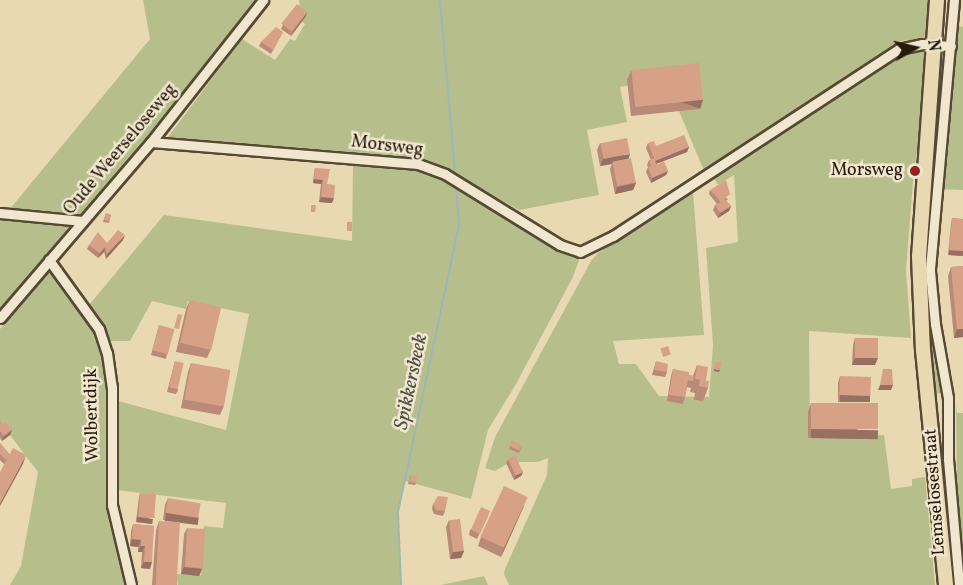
<!DOCTYPE html>
<html>
<head>
<meta charset="utf-8">
<style>
  body { margin:0 }
  #map { position:relative; width:963px; height:585px; overflow:hidden; background:#e9d9b3; font-family:Vollkorn,serif }
  div>[style] { position:absolute }
  .green>* { inset:0; background:#b6bf8c }
  .stream>* { height:2px; margin:-1px; padding:0 1px; transform-origin:1px; border-radius:1px; background:#9db7b8 }
  .roads { filter:drop-shadow(2px 0 #554935) drop-shadow(-2px 0 #554935) drop-shadow(0 2px #554935) drop-shadow(0 -2px #554935) }
  .minor>* { height:9px; margin:-4.5px; padding:0 4.5px; transform-origin:4.5px; border-radius:4.5px; background:#f1e6ce }
  .primary>* { height:14px; margin:-7px; padding:0 7px; transform-origin:7px; border-radius:7px; background:#e9d9b3 }
  .wall>* { inset:0; background:#b98a75 }
  .shaded-wall>* { inset:0; background:#96715f; transform-origin:0 0 }
  .building>* { inset:0; background:#d7a188; transform-origin:0 0 }
  .dots>* { width:16px; height:16px; translate:-50% -50%; box-sizing:border-box; border:3px solid #f1e6ce; border-radius:50% }
  span { translate:-50% -50%; white-space:nowrap; text-align:center; line-height:1.15; -webkit-text-stroke:5px #f1e6ce; paint-order:stroke }
  .street-label { font-size:18px; color:#24190b }
  .poi-label { font-size:18px; color:#24190b }
  .right { translate:-100% -50%; text-align:right }
  .water-label { font-size:20px; color:#4e5048; font-style:italic }
  .north { position:absolute; left:885px; top:18px; width:60px; height:60px; -webkit-text-stroke:4px #f1e6ce; paint-order:stroke; rotate:82deg; font-size:16px; font-weight:700; line-height:24px; text-align:center; color:#24190b }
  .north::after { content:''; display:block; margin:auto; width:21px; height:27px; background:#24190b; clip-path:polygon(50% 0,100% 100%,50% 72%,0 100%) }
</style>
</head>
<body>
<div id="map">
  <div class="green">
    <i style="clip-path:polygon(143px 0,258px 0,192px 87px,81px 217px,9px 210px,150px 39px)"></i>
    <i style="clip-path:polygon(299px 0,934px 0,932px 39px,901px 41px,705px 173px,665px 78px,620px 87px,627px 122px,587px 130px,599px 195px,519px 210px,431px 161px,168px 137px,242px 39px,275px 60px,290px 39px,295px 41px,305px 24px,301px 21px)"></i>
    <i style="clip-path:polygon(959px 26px,963px 27px,963px 190px,940px 189px)"></i>
    <i style="clip-path:polygon(923px 50px,930px 53px,913px 182px,906px 270px,911px 338px,809px 331px,810px 436px,884px 435px,891px 489px,912px 486px,912px 479px,925px 477px,935px 585px,509px 585px,504px 574px,505px 569px,547px 475px,548px 458px,538px 462px,510px 462px,495px 471px,485px 468px,495px 437px,591px 261px,598px 253px,693px 191px,704px 335px,613px 341px,619px 364px,636px 364px,659px 396px,709px 397px,713px 345px,706px 248px,738px 242px,734px 175px,718px 185px,714px 178px,903px 54px)"></i>
    <i style="clip-path:polygon(353px 164px,412px 169px,446px 179px,577px 255px,579px 260px,573px 277px,516px 384px,488px 430px,471px 499px,405px 481px,398px 512px,401px 585px,178px 585px,176px 574px,201px 575px,204px 526px,223px 528px,226px 503px,116px 490px,118px 401px,226px 430px,249px 314px,188px 301px,186px 309px,152px 301px,130px 341px,109px 341px,89px 305px,164px 215px,352px 241px)"></i>
    <i style="clip-path:polygon(0 218px,74px 225px,0 313px)"></i>
    <i style="clip-path:polygon(52px 268px,101px 342px,108px 380px,108px 488px,129px 585px,10px 585px,21px 566px,38px 472px,0 422px,0 329px)"></i>
    <i style="clip-path:polygon(930px 334px,942px 388px,940px 394px,936px 392px)"></i>
    <i style="clip-path:polygon(956px 404px,957px 413px,963px 413px,963px 547px,957px 487px)"></i>
    <i style="clip-path:polygon(484px 576px,488px 585px,441px 585px)"></i>
  </div>
  <div class="stream">
    <i style="left:440px;top:0;width:173px;rotate:85deg"></i>
    <i style="left:401px;top:585px;width:73px;rotate:-92.4deg"></i>
    <i style="left:398px;top:512px;width:279px;rotate:-78deg"></i>
    <i style="left:456px;top:239px;width:14px;rotate:-78deg"></i>
    <i style="left:459px;top:225px;width:40px;rotate:-94.3deg"></i>
  </div>
  <div class="roads">
    <div class="minor">
      <i style="left:954px;top:0;width:272px;rotate:95.1deg"></i>
      <i style="left:930px;top:271px;width:53px;rotate:84.6deg"></i>
      <i style="left:935px;top:324px;width:75px;rotate:80deg"></i>
      <i style="left:948px;top:398px;width:61px;rotate:90deg"></i>
      <i style="left:948px;top:459px;width:126px;rotate:85deg"></i>
      <i style="left:151px;top:142px;width:268px;rotate:4.7deg"></i>
      <i style="left:418px;top:164px;width:29px;rotate:20deg"></i>
      <i style="left:445px;top:174px;width:135px;rotate:31.7deg"></i>
      <i style="left:560px;top:245px;width:21px;rotate:19deg"></i>
      <i style="left:580px;top:252px;width:37px;rotate:-26deg"></i>
      <i style="left:613px;top:236px;width:342px;rotate:-33.2deg"></i>
      <i style="left:899px;top:49px;width:24px;rotate:-12deg"></i>
      <i style="left:922px;top:44px;width:29px;rotate:4deg"></i>
      <i style="left:0;top:213px;width:83px;rotate:5.5deg"></i>
      <i style="left:49px;top:260px;width:85px;rotate:54.1deg"></i>
      <i style="left:99px;top:329px;width:25px;rotate:72deg"></i>
      <i style="left:107px;top:353px;width:34px;rotate:82deg"></i>
      <i style="left:112px;top:387px;width:118px;rotate:90deg"></i>
      <i style="left:112px;top:505px;width:82px;rotate:76.6deg"></i>
      <i style="left:0;top:318px;width:232px;rotate:-49.4deg"></i>
      <i style="left:151px;top:142px;width:181px;rotate:-51.7deg"></i>
    </div>
    <div class="primary">
      <i style="left:937px;top:0;width:257px;rotate:94deg"></i>
      <i style="left:919px;top:256px;width:94px;rotate:87.6deg"></i>
      <i style="left:923px;top:350px;width:236px;rotate:84.4deg"></i>
    </div>
  </div>
  <div class="wall">
    <i style="clip-path:polygon(306px 16px,291px 36px,281px 29px,283px 25px)"></i>
    <i style="clip-path:polygon(283px 32px,271px 54px,259px 46px,261px 42px)"></i>
    <i style="clip-path:polygon(631px 71px,703px 100px,700px 109px,631px 116px,627px 80px)"></i>
    <i style="clip-path:polygon(600px 143px,628px 158px,636px 183px,633px 190px,615px 194px,610px 169px,612px 164px,600px 166px,597px 150px)"></i>
    <i style="clip-path:polygon(648px 143px,656px 146px,689px 147px,687px 152px,656px 164px,668px 171px,666px 175px,651px 183px,646px 172px,648px 167px,647px 165px,649px 160px,651px 160px,646px 148px)"></i>
    <i style="clip-path:polygon(315px 168px,327px 184px,332px 203px,319px 202px,321px 184px,313px 183px,314px 173px)"></i>
    <i style="clip-path:polygon(710px 190px,728px 199px,726px 201px,731px 206px,729px 211px,718px 218px,713px 210px,715px 205px,717px 204px,709px 194px)"></i>
    <i style="clip-path:polygon(106px 213px,111px 215px,109px 223px,103px 222px)"></i>
    <i style="clip-path:polygon(952px 218px,963px 219px,963px 256px,948px 255px,951px 223px)"></i>
    <i style="clip-path:polygon(123px 240px,106px 259px,104px 252px,98px 258px,87px 249px,89px 245px,107px 243px)"></i>
    <i style="clip-path:polygon(963px 266px,963px 337px,954px 338px,948px 276px,951px 267px)"></i>
    <i style="clip-path:polygon(190px 300px,211px 349px,207px 358px,176px 352px,186px 309px)"></i>
    <i style="clip-path:polygon(159px 325px,167px 354px,166px 359px,151px 355px)"></i>
    <i style="clip-path:polygon(855px 338px,875px 365px,852px 365px,853px 345px)"></i>
    <i style="clip-path:polygon(175px 361px,178px 390px,176px 394px,167px 392px)"></i>
    <i style="clip-path:polygon(656px 361px,667px 372px,665px 377px,652px 375px)"></i>
    <i style="clip-path:polygon(191px 363px,224px 406px,220px 415px,181px 408px,188px 372px)"></i>
    <i style="clip-path:polygon(697px 365px,706px 381px,708px 388px,703px 401px,694px 400px,695px 393px,690px 392px,691px 388px,687px 387px,685px 397px,683px 404px,667px 401px,671px 376px,673px 369px,689px 375px,693px 376px)"></i>
    <i style="clip-path:polygon(840px 376px,868px 402px,838px 402px,838px 383px)"></i>
    <i style="clip-path:polygon(811px 403px,874px 439px,808px 438px,808px 412px)"></i>
    <i style="clip-path:polygon(0 421px,2px 424px,12px 430px,10px 435px,2px 441px,0 438px)"></i>
    <i style="clip-path:polygon(512px 441px,522px 446px,519px 453px,509px 449px)"></i>
    <i style="clip-path:polygon(0 443px,10px 455px,23px 464px,4px 464px,0 460px)"></i>
    <i style="clip-path:polygon(508px 459px,523px 472px,521px 476px,514px 480px,506px 463px)"></i>
    <i style="clip-path:polygon(410px 475px,416px 483px,415px 485px,408px 484px)"></i>
    <i style="clip-path:polygon(140px 493px,151px 524px,136px 522px,139px 497px)"></i>
    <i style="clip-path:polygon(168px 498px,197px 524px,163px 520px,165px 505px)"></i>
    <i style="clip-path:polygon(433px 504px,445px 511px,443px 516px,434px 514px,432px 509px)"></i>
    <i style="clip-path:polygon(524px 506px,501px 557px,478px 546px,481px 537px)"></i>
    <i style="clip-path:polygon(488px 516px,477px 539px,469px 535px,470px 530px)"></i>
    <i style="clip-path:polygon(449px 520px,464px 551px,461px 558px,450px 559px,446px 527px)"></i>
    <i style="clip-path:polygon(159px 521px,177px 585px,152px 585px,156px 530px)"></i>
    <i style="clip-path:polygon(133px 524px,154px 526px,150px 569px,141px 568px,142px 552px,138px 552px,138px 547px,130px 546px,131px 531px)"></i>
    <i style="clip-path:polygon(187px 528px,202px 569px,199px 576px,181px 574px,184px 534px)"></i>
  </div>
  <div class="shaded-wall">
    <i style="clip-path:polygon(307px 12px,306px 16px,291px 36px,293px 32px)"></i>
    <i style="left:703px;top:100px;width:9px;height:69px;rotate:108deg"></i>
    <i style="clip-path:polygon(689px 147px,687px 152px,653px 165px,655px 161px)"></i>
    <i style="clip-path:polygon(630px 154px,628px 161px,612px 162px,612px 164px,600px 166px,603px 159px)"></i>
    <i style="clip-path:polygon(668px 171px,666px 175px,651px 183px,652px 178px)"></i>
    <i style="clip-path:polygon(314px 179px,323px 180px,321px 184px,313px 183px)"></i>
    <i style="clip-path:polygon(636px 183px,633px 190px,615px 194px,617px 187px)"></i>
    <i style="clip-path:polygon(321px 197px,334px 198px,332px 203px,319px 202px)"></i>
    <i style="clip-path:polygon(731px 206px,729px 211px,718px 218px,720px 213px)"></i>
    <i style="clip-path:polygon(125px 235px,123px 240px,106px 259px,107px 254px)"></i>
    <i style="clip-path:polygon(105px 247px,104px 252px,98px 258px,100px 253px)"></i>
    <i style="left:949px;top:250px;width:14px;height:5px;rotate:4deg"></i>
    <i style="clip-path:polygon(957px 329px,963px 329px,963px 337px,954px 338px)"></i>
    <i style="clip-path:polygon(855px 358px,878px 358px,875px 365px,852px 365px)"></i>
    <i style="clip-path:polygon(714px 369px,720px 370px,719px 372px,714px 371px)"></i>
    <i style="clip-path:polygon(880px 385px,893px 385px,891px 390px,878px 390px)"></i>
    <i style="left:840px;top:395px;width:30px;height:7px"></i>
    <i style="left:811px;top:429px;width:67px;height:9px;rotate:1deg"></i>
    <i style="clip-path:polygon(12px 430px,10px 435px,2px 441px,4px 436px)"></i>
    <i style="clip-path:polygon(26px 455px,23px 464px,0 506px,0 503px)"></i>
    <i style="clip-path:polygon(523px 472px,521px 476px,514px 480px,516px 475px)"></i>
    <i style="clip-path:polygon(528px 497px,524px 506px,501px 557px,504px 548px)"></i>
    <i style="left:166px;top:513px;width:33px;height:8px;rotate:7deg"></i>
    <i style="left:137px;top:517px;width:16px;height:5px;rotate:7deg"></i>
    <i style="clip-path:polygon(132px 539px,141px 540px,138px 547px,130px 546px)"></i>
    <i style="clip-path:polygon(141px 546px,145px 546px,142px 552px,138px 552px)"></i>
    <i style="clip-path:polygon(464px 551px,461px 558px,450px 559px,453px 552px)"></i>
    <i style="clip-path:polygon(144px 562px,152px 562px,150px 569px,141px 568px)"></i>
    <i style="clip-path:polygon(184px 567px,202px 569px,199px 576px,181px 574px)"></i>
  </div>
  <div class="building">
    <i style="left:297px;top:4px;width:13px;height:25px;rotate:39deg"></i>
    <i style="clip-path:polygon(276px 27px,283px 32px,273px 50px,261px 42px)"></i>
    <i style="left:699px;top:63px;width:37px;height:68px;rotate:84deg"></i>
    <i style="clip-path:polygon(684px 135px,689px 147px,655px 161px,657px 165px,664px 161px,668px 171px,652px 178px,648px 167px,651px 166px,649px 160px,654px 158px,648px 143px,654px 141px,656px 146px)"></i>
    <i style="left:627px;top:138px;width:16px;height:27px;rotate:79deg"></i>
    <i style="left:631px;top:158px;width:25px;height:19px;rotate:79deg"></i>
    <i style="clip-path:polygon(315px 168px,330px 169px,327px 184px,335px 185px,334px 198px,321px 197px,323px 180px,314px 179px)"></i>
    <i style="clip-path:polygon(726px 180px,730px 194px,724px 199px,731px 206px,720px 213px,715px 205px,721px 202px,710px 190px)"></i>
    <i style="clip-path:polygon(311px 205px,316px 205px,315px 212px,311px 212px)"></i>
    <i style="clip-path:polygon(106px 213px,111px 215px,109px 221px,104px 220px)"></i>
    <i style="clip-path:polygon(952px 218px,963px 219px,963px 251px,949px 250px)"></i>
    <i style="left:347px;top:222px;width:5px;height:9px"></i>
    <i style="clip-path:polygon(118px 230px,125px 235px,107px 254px,105px 247px,100px 253px,89px 245px,98px 232px,107px 243px)"></i>
    <i style="clip-path:polygon(963px 266px,963px 329px,957px 329px,951px 267px)"></i>
    <i style="left:190px;top:300px;width:32px;height:44px;rotate:13deg"></i>
    <i style="clip-path:polygon(178px 314px,182px 315px,179px 329px,174px 328px)"></i>
    <i style="left:159px;top:325px;width:16px;height:26px;rotate:15deg"></i>
    <i style="left:855px;top:338px;width:23px;height:20px"></i>
    <i style="left:668px;top:346px;width:9px;height:8px;rotate:72deg"></i>
    <i style="left:175px;top:361px;width:9px;height:27px;rotate:13deg"></i>
    <i style="clip-path:polygon(656px 361px,668px 364px,667px 372px,654px 370px)"></i>
    <i style="clip-path:polygon(715px 362px,721px 362px,720px 370px,714px 369px)"></i>
    <i style="left:191px;top:363px;width:40px;height:37px;rotate:10deg"></i>
    <i style="clip-path:polygon(697px 365px,708px 367px,706px 381px,709px 381px,708px 388px,699px 386px,700px 380px,695px 379px)"></i>
    <i style="clip-path:polygon(673px 369px,689px 372px,689px 375px,694px 376px,693px 381px,688px 380px,685px 397px,669px 395px)"></i>
    <i style="clip-path:polygon(883px 369px,892px 369px,893px 385px,880px 385px)"></i>
    <i style="left:840px;top:376px;width:31px;height:19px;rotate:2deg"></i>
    <i style="left:811px;top:403px;width:67px;height:26px"></i>
    <i style="clip-path:polygon(0 421px,2px 424px,6px 422px,12px 430px,4px 436px,0 431px)"></i>
    <i style="clip-path:polygon(512px 441px,522px 446px,519px 451px,510px 446px)"></i>
    <i style="clip-path:polygon(0 443px,10px 455px,6px 460px,0 454px)"></i>
    <i style="clip-path:polygon(13px 448px,26px 455px,0 503px,0 472px)"></i>
    <i style="left:515px;top:455px;width:19px;height:8px;rotate:65deg"></i>
    <i style="left:410px;top:475px;width:7px;height:7px;rotate:8deg"></i>
    <i style="left:504px;top:486px;width:26px;height:56px;rotate:25deg"></i>
    <i style="left:140px;top:493px;width:16px;height:24px;rotate:4deg"></i>
    <i style="clip-path:polygon(438px 496px,448px 497px,445px 511px,436px 510px,433px 504px)"></i>
    <i style="left:168px;top:498px;width:33px;height:15px;rotate:9deg"></i>
    <i style="left:481px;top:507px;width:10px;height:25px;rotate:24deg"></i>
    <i style="left:460px;top:519px;width:32px;height:11px;rotate:83deg"></i>
    <i style="left:159px;top:521px;width:21px;height:64px;rotate:3deg"></i>
    <i style="clip-path:polygon(133px 524px,154px 526px,152px 562px,144px 562px,145px 546px,141px 546px,141px 540px,132px 539px)"></i>
    <i style="left:187px;top:528px;width:18px;height:39px;rotate:3deg"></i>
  </div>
  <div class="dots">
    <i style="left:915px;top:171px;background:#8f2418"></i>
  </div>
  <div class="street-label">
    <span style="left:387px;top:147px;rotate:7deg">Morsweg</span>
    <span style="left:121px;top:150px;rotate:-50deg">Oude Weerseloseweg</span>
    <span style="left:93px;top:415px;rotate:-91deg">Wolbertdijk</span>
    <span style="left:936px;top:492px;rotate:-94deg">Lemselosestraat</span>
  </div>
  <div class="poi-label">
    <span class="right" style="left:903px;top:171px">Morsweg</span>
  </div>
  <div class="water-label">
    <span style="left:412px;top:382px;rotate:-78deg">Spikkersbeek</span>
  </div>
  <div class="north">N</div>
</div>
</body>
</html>
